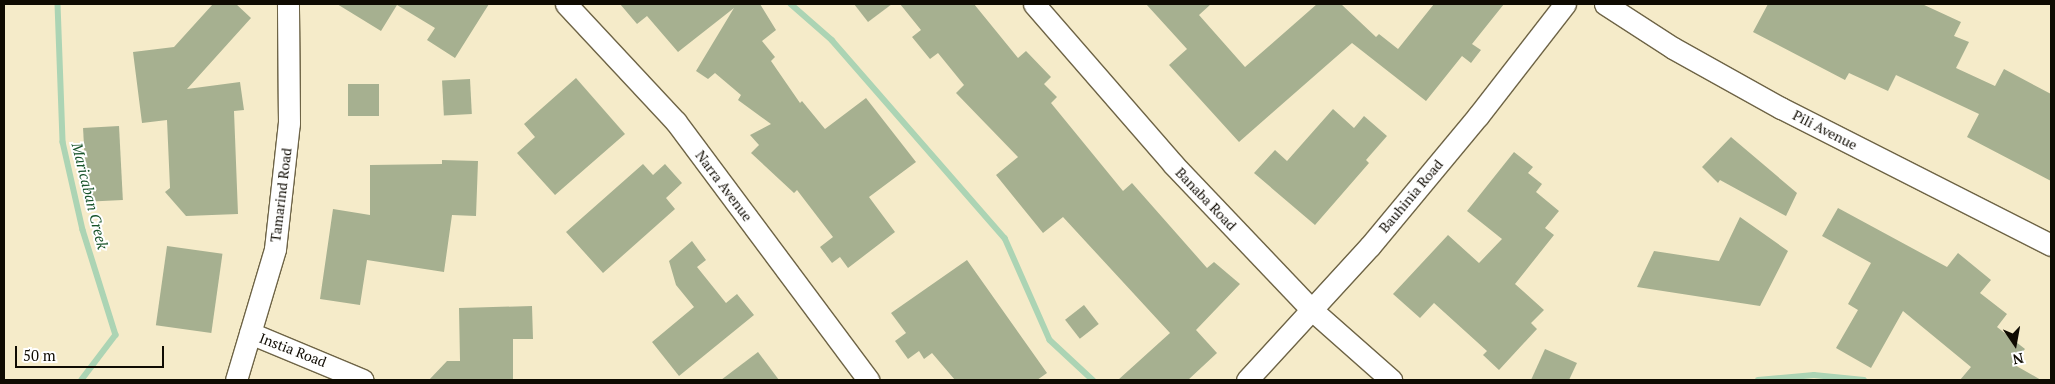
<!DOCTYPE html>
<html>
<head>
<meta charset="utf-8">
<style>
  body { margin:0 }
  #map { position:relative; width:2055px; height:384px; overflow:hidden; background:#f5ebc9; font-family:"PT Serif",serif }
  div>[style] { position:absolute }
  .stream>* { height:5.5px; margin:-2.75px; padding:0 2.75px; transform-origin:2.75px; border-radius:2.75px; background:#acd4b4 }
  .building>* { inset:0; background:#a6b090; transform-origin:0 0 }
  .roads { filter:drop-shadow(1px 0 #6e6446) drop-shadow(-1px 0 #6e6446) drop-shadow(0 1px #6e6446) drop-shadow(0 -1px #6e6446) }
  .street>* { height:21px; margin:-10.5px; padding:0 10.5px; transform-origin:10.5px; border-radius:10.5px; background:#fff }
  span { translate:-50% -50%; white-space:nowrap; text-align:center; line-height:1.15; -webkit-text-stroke:4px #fff; paint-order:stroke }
  .street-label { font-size:14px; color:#0f0b02 }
  .water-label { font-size:15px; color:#18542b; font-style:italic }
  .frame { position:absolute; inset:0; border:5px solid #0f0b02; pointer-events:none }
  .north { position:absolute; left:1990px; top:319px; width:50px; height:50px; -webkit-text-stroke:4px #fff; paint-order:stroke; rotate:168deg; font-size:14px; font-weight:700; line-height:20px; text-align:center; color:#0f0b02 }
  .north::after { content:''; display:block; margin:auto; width:18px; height:22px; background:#0f0b02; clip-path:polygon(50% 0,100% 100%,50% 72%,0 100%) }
  .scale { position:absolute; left:15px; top:346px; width:149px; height:22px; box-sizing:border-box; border:2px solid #0f0b02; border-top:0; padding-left:6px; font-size:15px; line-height:18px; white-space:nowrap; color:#0f0b02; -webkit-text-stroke:4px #fff; paint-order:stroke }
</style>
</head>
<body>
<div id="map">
  <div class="stream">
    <i style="left:58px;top:4px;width:138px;rotate:87.9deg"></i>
    <i style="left:63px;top:142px;width:90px;rotate:77.2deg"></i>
    <i style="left:83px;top:230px;width:110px;rotate:72.6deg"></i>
    <i style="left:116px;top:335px;width:56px;rotate:127.1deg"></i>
    <i style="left:791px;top:4px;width:55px;rotate:41.3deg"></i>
    <i style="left:832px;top:40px;width:263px;rotate:48.9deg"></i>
    <i style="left:1005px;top:238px;width:111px;rotate:66.2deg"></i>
    <i style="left:1050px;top:340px;width:59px;rotate:42.9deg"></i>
    <i style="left:1758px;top:380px;width:56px;rotate:-5.1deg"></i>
    <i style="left:1814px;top:375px;width:50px;rotate:5.7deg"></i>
  </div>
  <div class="building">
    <i style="clip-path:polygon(213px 4px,236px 4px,251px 18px,187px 89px,240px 82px,244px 110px,234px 111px,238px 214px,186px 216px,165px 192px,170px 188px,167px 120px,142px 123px,133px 52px,174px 47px)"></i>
    <i style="clip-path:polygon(337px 4px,489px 4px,455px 58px,427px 40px,435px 28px,397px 5px,381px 31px)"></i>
    <i style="clip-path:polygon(620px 4px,760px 4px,776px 30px,762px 41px,775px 57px,771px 61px,800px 103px,802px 101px,825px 129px,866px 98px,916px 162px,869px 197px,895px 232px,848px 268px,840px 257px,832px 263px,820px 247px,833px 237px,797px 190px,794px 193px,751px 153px,759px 145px,750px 135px,771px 124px,738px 100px,741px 95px,715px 73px,708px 79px,696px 71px,734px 8px,678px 52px,647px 16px,637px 24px)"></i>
    <i style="clip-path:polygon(854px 4px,892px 4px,868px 22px)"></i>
    <i style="clip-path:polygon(900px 4px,974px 4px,1018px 58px,1026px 51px,1051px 77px,1044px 84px,1057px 97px,1051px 103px,1123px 191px,1132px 183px,1207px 268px,1214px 262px,1240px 284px,1196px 330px,1217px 353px,1188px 380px,1118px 380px,1170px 333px,1063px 217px,1043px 233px,996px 175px,1018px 157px,956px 93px,964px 85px,938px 53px,930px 59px,912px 37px,921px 30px)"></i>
    <i style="clip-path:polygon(1146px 4px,1211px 4px,1199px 15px,1245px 67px,1317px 4px,1341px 4px,1376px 37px,1379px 34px,1398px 49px,1434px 4px,1504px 4px,1472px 44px,1481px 50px,1471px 63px,1462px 56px,1426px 101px,1352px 43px,1239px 142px,1169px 65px,1187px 49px)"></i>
    <i style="clip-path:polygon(1768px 4px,1922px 4px,1961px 22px,1954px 36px,1969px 42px,1956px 68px,1995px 86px,2004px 69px,2051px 94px,2051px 181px,1967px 137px,1979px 114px,1896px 75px,1888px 91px,1849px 73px,1845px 80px,1753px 32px)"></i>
    <i style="clip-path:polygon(576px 78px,625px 134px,555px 195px,517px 153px,535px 137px,524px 124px)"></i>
    <i style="left:470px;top:79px;width:35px;height:28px;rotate:87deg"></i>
    <i style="left:348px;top:84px;width:31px;height:32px"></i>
    <i style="clip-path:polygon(1333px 109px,1354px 128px,1364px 116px,1387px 136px,1366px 160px,1369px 163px,1315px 225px,1254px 173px,1275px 150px,1287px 161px)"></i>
    <i style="left:119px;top:126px;width:74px;height:36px;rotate:87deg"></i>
    <i style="clip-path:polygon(1731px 137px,1797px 193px,1786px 216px,1720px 180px,1718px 183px,1702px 167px)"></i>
    <i style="clip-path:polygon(1514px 152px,1533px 167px,1528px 173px,1542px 184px,1536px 192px,1559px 211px,1545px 228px,1554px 235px,1515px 284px,1544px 310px,1531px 323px,1537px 329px,1499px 370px,1483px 355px,1487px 351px,1434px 303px,1420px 318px,1393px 294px,1448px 235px,1479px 263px,1502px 239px,1467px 211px)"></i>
    <i style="clip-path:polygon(442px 160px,478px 161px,476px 216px,452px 215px,444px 272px,367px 260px,360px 305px,320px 299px,333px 209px,370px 215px,370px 165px,442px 164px)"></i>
    <i style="clip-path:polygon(643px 164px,653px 175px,665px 164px,682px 183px,666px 198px,675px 209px,603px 273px,566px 232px)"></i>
    <i style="clip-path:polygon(1838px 208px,1947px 267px,1958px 253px,1991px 280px,1980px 293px,2007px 314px,1997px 327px,2025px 349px,2013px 364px,2041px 380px,1960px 380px,1971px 367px,1903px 311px,1871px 368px,1836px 348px,1858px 310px,1848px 304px,1871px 263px,1822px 236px)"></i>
    <i style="clip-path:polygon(1740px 217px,1788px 251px,1760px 306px,1637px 287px,1654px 251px,1719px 261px)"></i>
    <i style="clip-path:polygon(692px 241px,706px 260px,697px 267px,726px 303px,737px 294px,754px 315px,679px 376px,652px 342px,694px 307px,676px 285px,669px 261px)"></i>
    <i style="left:167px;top:246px;width:56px;height:80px;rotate:8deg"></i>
    <i style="clip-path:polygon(967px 260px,1047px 373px,1037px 380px,955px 380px,932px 353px,924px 359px,919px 351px,908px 359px,895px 341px,906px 333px,891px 313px)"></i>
    <i style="left:1084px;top:305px;width:24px;height:24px;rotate:52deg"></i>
    <i style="clip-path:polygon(532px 306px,533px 339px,513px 339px,513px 380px,429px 380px,447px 361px,460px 361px,459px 308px)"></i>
    <i style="clip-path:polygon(1545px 349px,1577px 363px,1569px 380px,1531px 380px)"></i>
    <i style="clip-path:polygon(758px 352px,779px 380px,721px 380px)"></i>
  </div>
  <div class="roads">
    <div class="street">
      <i style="left:566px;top:4px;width:161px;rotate:47deg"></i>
      <i style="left:676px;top:122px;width:322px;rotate:53.3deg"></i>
      <i style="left:1034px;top:4px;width:212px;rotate:49deg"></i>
      <i style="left:1173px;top:164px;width:202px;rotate:46.4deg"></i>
      <i style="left:1312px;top:310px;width:106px;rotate:41.5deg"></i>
      <i style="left:1605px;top:4px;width:81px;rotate:32.9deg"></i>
      <i style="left:1673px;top:48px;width:124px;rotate:29.1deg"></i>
      <i style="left:1781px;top:108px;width:303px;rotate:26.9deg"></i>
      <i style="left:250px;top:333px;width:122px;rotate:22.6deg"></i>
      <i style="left:236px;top:380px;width:137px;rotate:-73.4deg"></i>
      <i style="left:275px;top:249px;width:127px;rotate:-83.7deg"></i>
      <i style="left:289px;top:123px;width:119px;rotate:-90.5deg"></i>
      <i style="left:1247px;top:380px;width:182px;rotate:-47.5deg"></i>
      <i style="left:1370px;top:246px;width:169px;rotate:-50.3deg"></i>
      <i style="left:1478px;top:116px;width:142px;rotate:-52.2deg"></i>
    </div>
  </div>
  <div class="street-label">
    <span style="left:1825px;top:130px;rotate:27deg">Pili Avenue</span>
    <span style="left:724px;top:186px;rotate:53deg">Narra Avenue</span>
    <span style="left:281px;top:195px;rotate:-83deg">Tamarind Road</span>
    <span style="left:1411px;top:196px;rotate:-50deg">Bauhinia Road</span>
    <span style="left:1206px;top:199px;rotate:46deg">Banaba Road</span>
    <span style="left:293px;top:350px;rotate:21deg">Instia Road</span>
  </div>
  <div class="water-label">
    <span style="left:90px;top:196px;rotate:76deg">Maricaban Creek</span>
  </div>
  <div class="frame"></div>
  <div class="north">N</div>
  <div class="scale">50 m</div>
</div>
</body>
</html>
